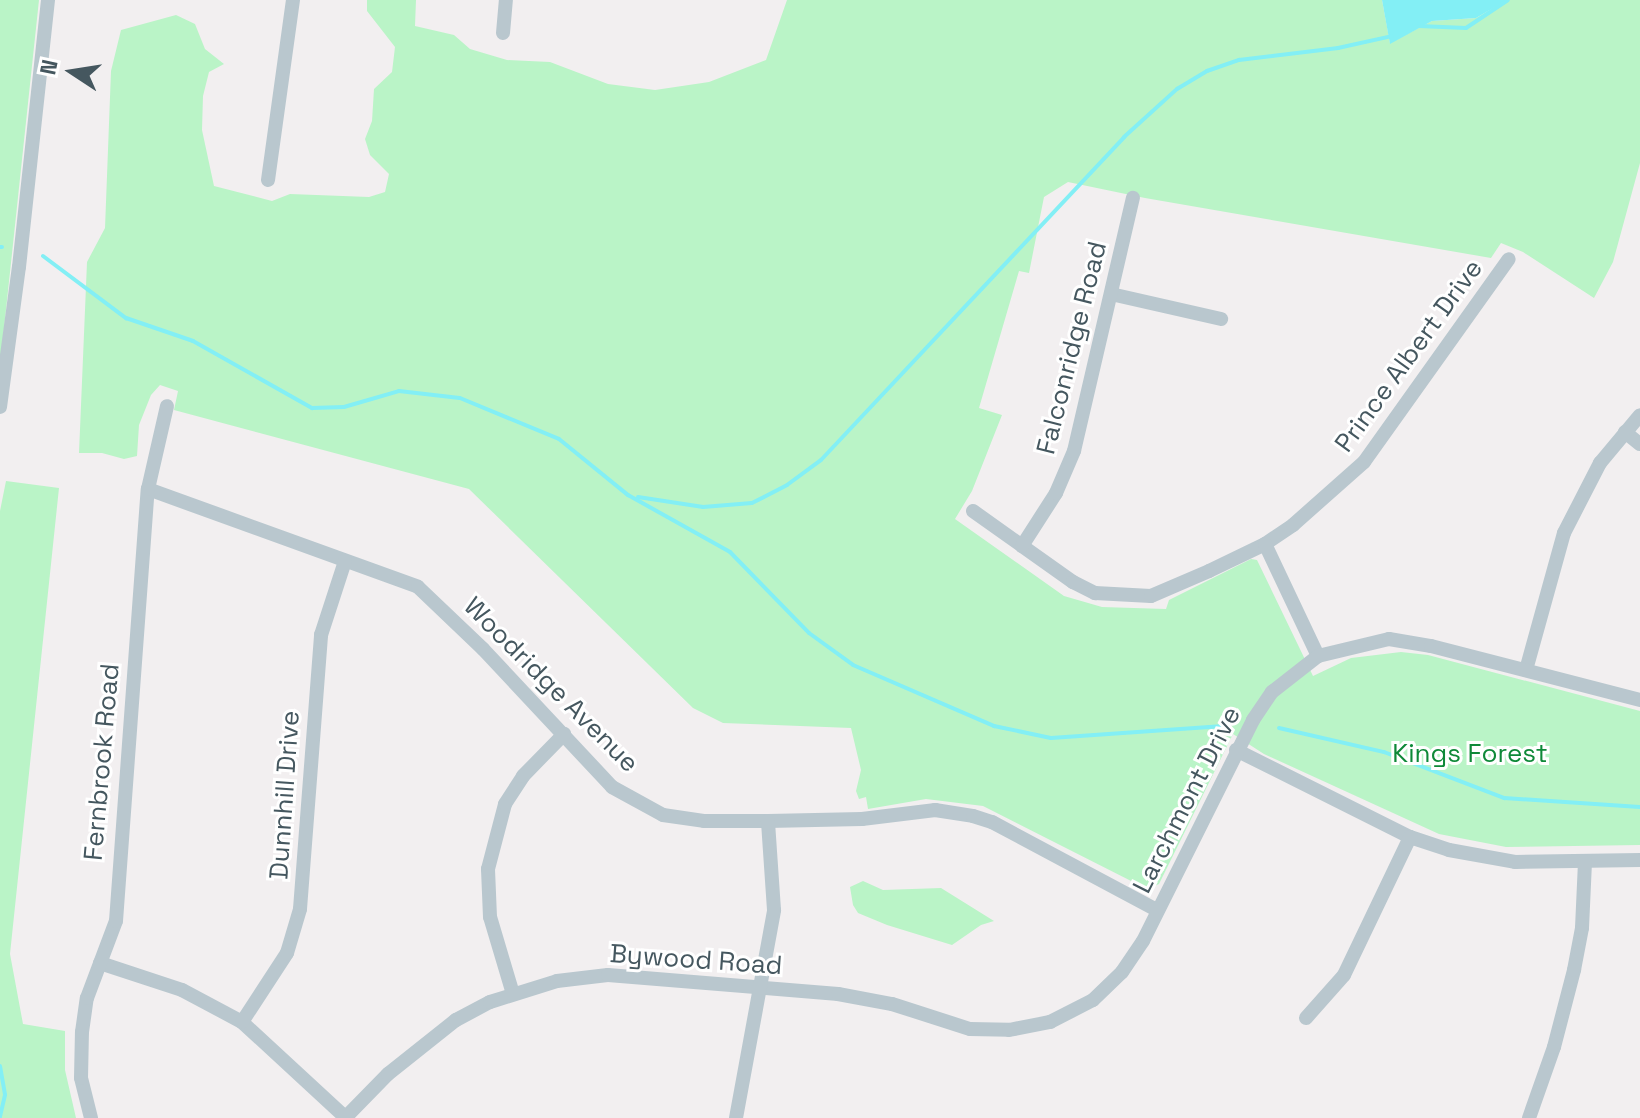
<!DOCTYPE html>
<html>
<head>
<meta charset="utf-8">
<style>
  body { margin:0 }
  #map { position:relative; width:1640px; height:1118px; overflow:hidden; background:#f2eff0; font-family:"Space Grotesk",sans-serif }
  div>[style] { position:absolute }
  .green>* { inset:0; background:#baf4c7 }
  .water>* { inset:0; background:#83eff5 }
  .stream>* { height:4px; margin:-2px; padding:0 2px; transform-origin:2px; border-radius:2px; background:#83eff5 }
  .minor>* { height:14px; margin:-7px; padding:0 7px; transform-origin:7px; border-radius:7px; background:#b9c7ce }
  span { translate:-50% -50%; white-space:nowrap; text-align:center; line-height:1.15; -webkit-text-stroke:6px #fff; paint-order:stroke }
  .street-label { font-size:26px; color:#45575f }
  .park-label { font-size:26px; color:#0e8938 }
  .north { position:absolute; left:32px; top:32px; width:80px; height:80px; -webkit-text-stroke:6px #fff; paint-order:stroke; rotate:282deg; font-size:22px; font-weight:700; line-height:32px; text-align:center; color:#45575f }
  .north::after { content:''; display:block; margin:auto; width:28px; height:36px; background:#45575f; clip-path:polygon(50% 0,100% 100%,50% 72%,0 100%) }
</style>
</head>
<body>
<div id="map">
  <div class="green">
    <i style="clip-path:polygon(0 0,39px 0,0 366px)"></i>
    <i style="clip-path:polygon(367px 0,416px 0,415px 26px,454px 35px,470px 49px,507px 60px,550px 62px,608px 84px,655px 90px,709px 82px,766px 60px,787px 0,1382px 0,1390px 43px,1432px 21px,1476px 18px,1507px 0,1640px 0,1640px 163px,1613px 262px,1594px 298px,1523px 252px,1501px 243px,1491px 258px,1145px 198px,1068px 182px,1044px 197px,1029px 273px,1019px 271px,979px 408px,1002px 415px,972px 491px,955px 519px,1064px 596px,1102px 607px,1166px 609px,1169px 600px,1251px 559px,1257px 560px,1313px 676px,1351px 658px,1401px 652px,1428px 655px,1640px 711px,1640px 845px,1506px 847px,1439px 834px,1264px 754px,1233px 734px,1159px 884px,1150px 888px,1141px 886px,983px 806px,926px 799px,868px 809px,866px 797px,859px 799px,856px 791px,861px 770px,851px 728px,723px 723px,693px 708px,469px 489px,174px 410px,178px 391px,160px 385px,151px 395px,139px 425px,137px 456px,124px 459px,102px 453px,79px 453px,87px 262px,105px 228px,111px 71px,121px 30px,176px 15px,195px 24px,205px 49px,224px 64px,209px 72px,203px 96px,202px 130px,214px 186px,272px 201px,290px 194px,369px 197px,385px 192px,389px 174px,370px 155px,365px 139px,372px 121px,374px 89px,392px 72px,395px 47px,367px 11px)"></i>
    <i style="clip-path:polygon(6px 481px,59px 488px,10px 954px,23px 1024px,65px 1031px,65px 1070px,76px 1118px,0 1118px,0 511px)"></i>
    <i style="clip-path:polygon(863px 881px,883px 890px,941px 888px,994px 921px,981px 925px,952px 945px,887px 925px,858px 913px,853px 905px,850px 887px)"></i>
  </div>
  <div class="water">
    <i style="clip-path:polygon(1382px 0,1507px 0,1476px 18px,1432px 21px,1390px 44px)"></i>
  </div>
  <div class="stream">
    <i style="left:1419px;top:26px;width:47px;rotate:2.4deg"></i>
    <i style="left:1466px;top:28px;width:50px;rotate:-33.7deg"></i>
    <i style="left:0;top:247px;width:2px"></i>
    <i style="left:43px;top:256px;width:104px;rotate:36.8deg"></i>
    <i style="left:126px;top:318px;width:71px;rotate:18.9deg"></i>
    <i style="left:193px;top:341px;width:137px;rotate:29.4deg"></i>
    <i style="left:312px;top:408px;width:32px;rotate:-2deg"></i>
    <i style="left:344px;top:407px;width:57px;rotate:-16.2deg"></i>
    <i style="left:399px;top:391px;width:61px;rotate:6.5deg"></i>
    <i style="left:460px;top:398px;width:107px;rotate:22.5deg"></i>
    <i style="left:559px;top:439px;width:89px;rotate:39.1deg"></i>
    <i style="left:628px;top:495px;width:117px;rotate:29.2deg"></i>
    <i style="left:730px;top:552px;width:113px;rotate:45.7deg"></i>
    <i style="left:809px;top:633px;width:54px;rotate:36deg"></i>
    <i style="left:853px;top:665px;width:154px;rotate:23.4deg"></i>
    <i style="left:994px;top:726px;width:58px;rotate:11.9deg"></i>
    <i style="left:1051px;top:738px;width:173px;rotate:-4deg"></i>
    <i style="left:638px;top:497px;width:66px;rotate:8.7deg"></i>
    <i style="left:703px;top:507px;width:49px;rotate:-4.7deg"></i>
    <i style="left:752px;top:503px;width:39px;rotate:-27deg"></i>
    <i style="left:787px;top:485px;width:42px;rotate:-36.3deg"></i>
    <i style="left:821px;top:460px;width:443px;rotate:-46.8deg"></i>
    <i style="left:1124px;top:137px;width:72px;rotate:-42.2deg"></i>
    <i style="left:1177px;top:89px;width:35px;rotate:-31deg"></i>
    <i style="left:1207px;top:71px;width:34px;rotate:-19deg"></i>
    <i style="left:1239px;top:60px;width:100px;rotate:-6.9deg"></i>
    <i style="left:1338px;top:48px;width:55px;rotate:-12.5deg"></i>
    <i style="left:1279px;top:728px;width:108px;rotate:12.9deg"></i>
    <i style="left:1384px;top:752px;width:129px;rotate:21deg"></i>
    <i style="left:1504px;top:798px;width:136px;rotate:3.8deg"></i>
    <i style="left:0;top:1066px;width:29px;rotate:80deg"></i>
    <i style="left:5px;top:1095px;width:23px;rotate:103deg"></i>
  </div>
  <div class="minor">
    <i style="left:503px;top:33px;width:33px;rotate:-85deg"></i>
    <i style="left:268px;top:180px;width:182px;rotate:-82.1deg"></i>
    <i style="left:1111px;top:294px;width:113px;rotate:12.8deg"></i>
    <i style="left:0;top:407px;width:141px;rotate:-82.3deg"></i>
    <i style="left:19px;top:267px;width:269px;rotate:-83.8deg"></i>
    <i style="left:1625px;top:432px;width:19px;rotate:39deg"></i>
    <i style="left:148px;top:489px;width:287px;rotate:19.9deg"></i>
    <i style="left:418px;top:587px;width:90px;rotate:43.6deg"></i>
    <i style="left:483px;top:649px;width:189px;rotate:46.9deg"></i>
    <i style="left:612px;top:787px;width:58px;rotate:28.8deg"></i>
    <i style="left:663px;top:815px;width:41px;rotate:8.3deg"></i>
    <i style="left:704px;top:821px;width:64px"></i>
    <i style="left:768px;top:821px;width:94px;rotate:-1.2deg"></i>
    <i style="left:862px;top:819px;width:74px;rotate:-7deg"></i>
    <i style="left:935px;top:810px;width:38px;rotate:9deg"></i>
    <i style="left:973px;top:816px;width:20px;rotate:18deg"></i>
    <i style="left:992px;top:822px;width:187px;rotate:28.1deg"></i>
    <i style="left:973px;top:511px;width:123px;rotate:35.4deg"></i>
    <i style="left:1073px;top:582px;width:25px;rotate:27deg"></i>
    <i style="left:1095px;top:593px;width:56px;rotate:3.1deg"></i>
    <i style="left:1151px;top:596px;width:63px;rotate:-23.3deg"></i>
    <i style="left:1209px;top:571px;width:62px;rotate:-25.7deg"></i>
    <i style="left:1265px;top:544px;width:34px;rotate:-34deg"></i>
    <i style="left:1293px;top:525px;width:95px;rotate:-41.6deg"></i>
    <i style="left:1364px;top:462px;width:249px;rotate:-54.5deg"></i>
    <i style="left:1265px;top:544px;width:124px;rotate:64.7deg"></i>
    <i style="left:1022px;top:546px;width:63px;rotate:-57.3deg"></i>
    <i style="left:1056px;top:493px;width:46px;rotate:-66.8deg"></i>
    <i style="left:1074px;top:451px;width:260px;rotate:-76.9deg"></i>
    <i style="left:1526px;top:670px;width:142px;rotate:-74.5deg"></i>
    <i style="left:1564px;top:533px;width:79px;rotate:-62.8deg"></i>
    <i style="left:1600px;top:463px;width:62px;rotate:-50.2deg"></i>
    <i style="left:1236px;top:750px;width:195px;rotate:26.6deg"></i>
    <i style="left:1410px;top:837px;width:41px;rotate:18.4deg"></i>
    <i style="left:1449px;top:850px;width:67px;rotate:10.3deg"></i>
    <i style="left:1515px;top:862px;width:125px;rotate:-0.9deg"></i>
    <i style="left:100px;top:963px;width:86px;rotate:18.2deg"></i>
    <i style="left:182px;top:990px;width:68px;rotate:28.1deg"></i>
    <i style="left:242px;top:1022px;width:140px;rotate:42.7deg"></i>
    <i style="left:513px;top:994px;width:80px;rotate:-106.6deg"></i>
    <i style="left:490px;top:917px;width:48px;rotate:-92.4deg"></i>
    <i style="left:488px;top:869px;width:67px;rotate:-75.3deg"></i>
    <i style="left:505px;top:804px;width:33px;rotate:-57deg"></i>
    <i style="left:523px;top:776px;width:59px;rotate:-45.7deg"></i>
    <i style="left:1306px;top:1018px;width:57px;rotate:-48.5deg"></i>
    <i style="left:1344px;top:975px;width:153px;rotate:-64.4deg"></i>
    <i style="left:242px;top:1022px;width:82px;rotate:-56.9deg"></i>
    <i style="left:287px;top:953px;width:46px;rotate:-73.5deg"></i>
    <i style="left:300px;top:909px;width:275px;rotate:-85.6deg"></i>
    <i style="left:321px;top:635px;width:78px;rotate:-72deg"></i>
    <i style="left:91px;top:1118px;width:41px;rotate:-104deg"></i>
    <i style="left:81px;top:1078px;width:46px;rotate:-88.8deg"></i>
    <i style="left:82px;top:1032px;width:34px;rotate:-82deg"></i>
    <i style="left:87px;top:998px;width:82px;rotate:-69.4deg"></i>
    <i style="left:116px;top:921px;width:433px;rotate:-85.8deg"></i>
    <i style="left:148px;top:489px;width:85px;rotate:-77.1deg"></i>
    <i style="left:345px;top:1118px;width:62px;rotate:-45.7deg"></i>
    <i style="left:388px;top:1074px;width:87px;rotate:-38.5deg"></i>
    <i style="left:456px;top:1020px;width:38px;rotate:-28deg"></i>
    <i style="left:490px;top:1002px;width:70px;rotate:-17.4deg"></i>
    <i style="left:557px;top:981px;width:51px;rotate:-6.7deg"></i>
    <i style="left:608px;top:975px;width:231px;rotate:4.7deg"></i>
    <i style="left:838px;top:994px;width:55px;rotate:10.5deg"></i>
    <i style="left:892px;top:1004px;width:82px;rotate:17.8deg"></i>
    <i style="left:970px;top:1029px;width:39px;rotate:1deg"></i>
    <i style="left:1009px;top:1030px;width:42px;rotate:-11deg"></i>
    <i style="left:1050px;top:1022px;width:48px;rotate:-27.1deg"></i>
    <i style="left:1093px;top:1000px;width:40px;rotate:-44deg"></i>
    <i style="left:1122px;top:972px;width:37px;rotate:-56deg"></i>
    <i style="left:1143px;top:941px;width:247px;rotate:-63.5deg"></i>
    <i style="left:1253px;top:720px;width:34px;rotate:-56deg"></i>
    <i style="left:1272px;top:692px;width:58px;rotate:-38deg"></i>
    <i style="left:1318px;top:656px;width:73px;rotate:-13.5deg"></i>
    <i style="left:1389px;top:639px;width:43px;rotate:9.5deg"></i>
    <i style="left:1431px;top:646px;width:216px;rotate:14.5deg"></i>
    <i style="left:736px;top:1118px;width:211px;rotate:-79.6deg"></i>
    <i style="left:774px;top:910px;width:89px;rotate:-93.9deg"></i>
    <i style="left:1529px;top:1118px;width:75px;rotate:-70.6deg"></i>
    <i style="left:1554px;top:1047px;width:80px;rotate:-75.4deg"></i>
    <i style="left:1574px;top:970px;width:43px;rotate:-79.2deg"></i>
    <i style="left:1582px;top:928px;width:67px;rotate:-87.4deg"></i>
  </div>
  <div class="street-label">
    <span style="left:1072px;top:348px;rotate:-76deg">Falconridge Road</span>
    <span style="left:1409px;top:356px;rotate:-54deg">Prince Albert Drive</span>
    <span style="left:551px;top:685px;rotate:45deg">Woodridge Avenue</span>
    <span style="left:102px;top:762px;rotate:-85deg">Fernbrook Road</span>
    <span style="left:285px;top:795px;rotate:-86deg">Dunnhill Drive</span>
    <span style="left:1187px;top:800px;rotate:-63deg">Larchmont Drive</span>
    <span style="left:696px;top:960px;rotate:4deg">Bywood Road</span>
  </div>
  <div class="park-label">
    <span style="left:1470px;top:754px">Kings Forest</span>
  </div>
  <div class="north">N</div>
</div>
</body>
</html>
